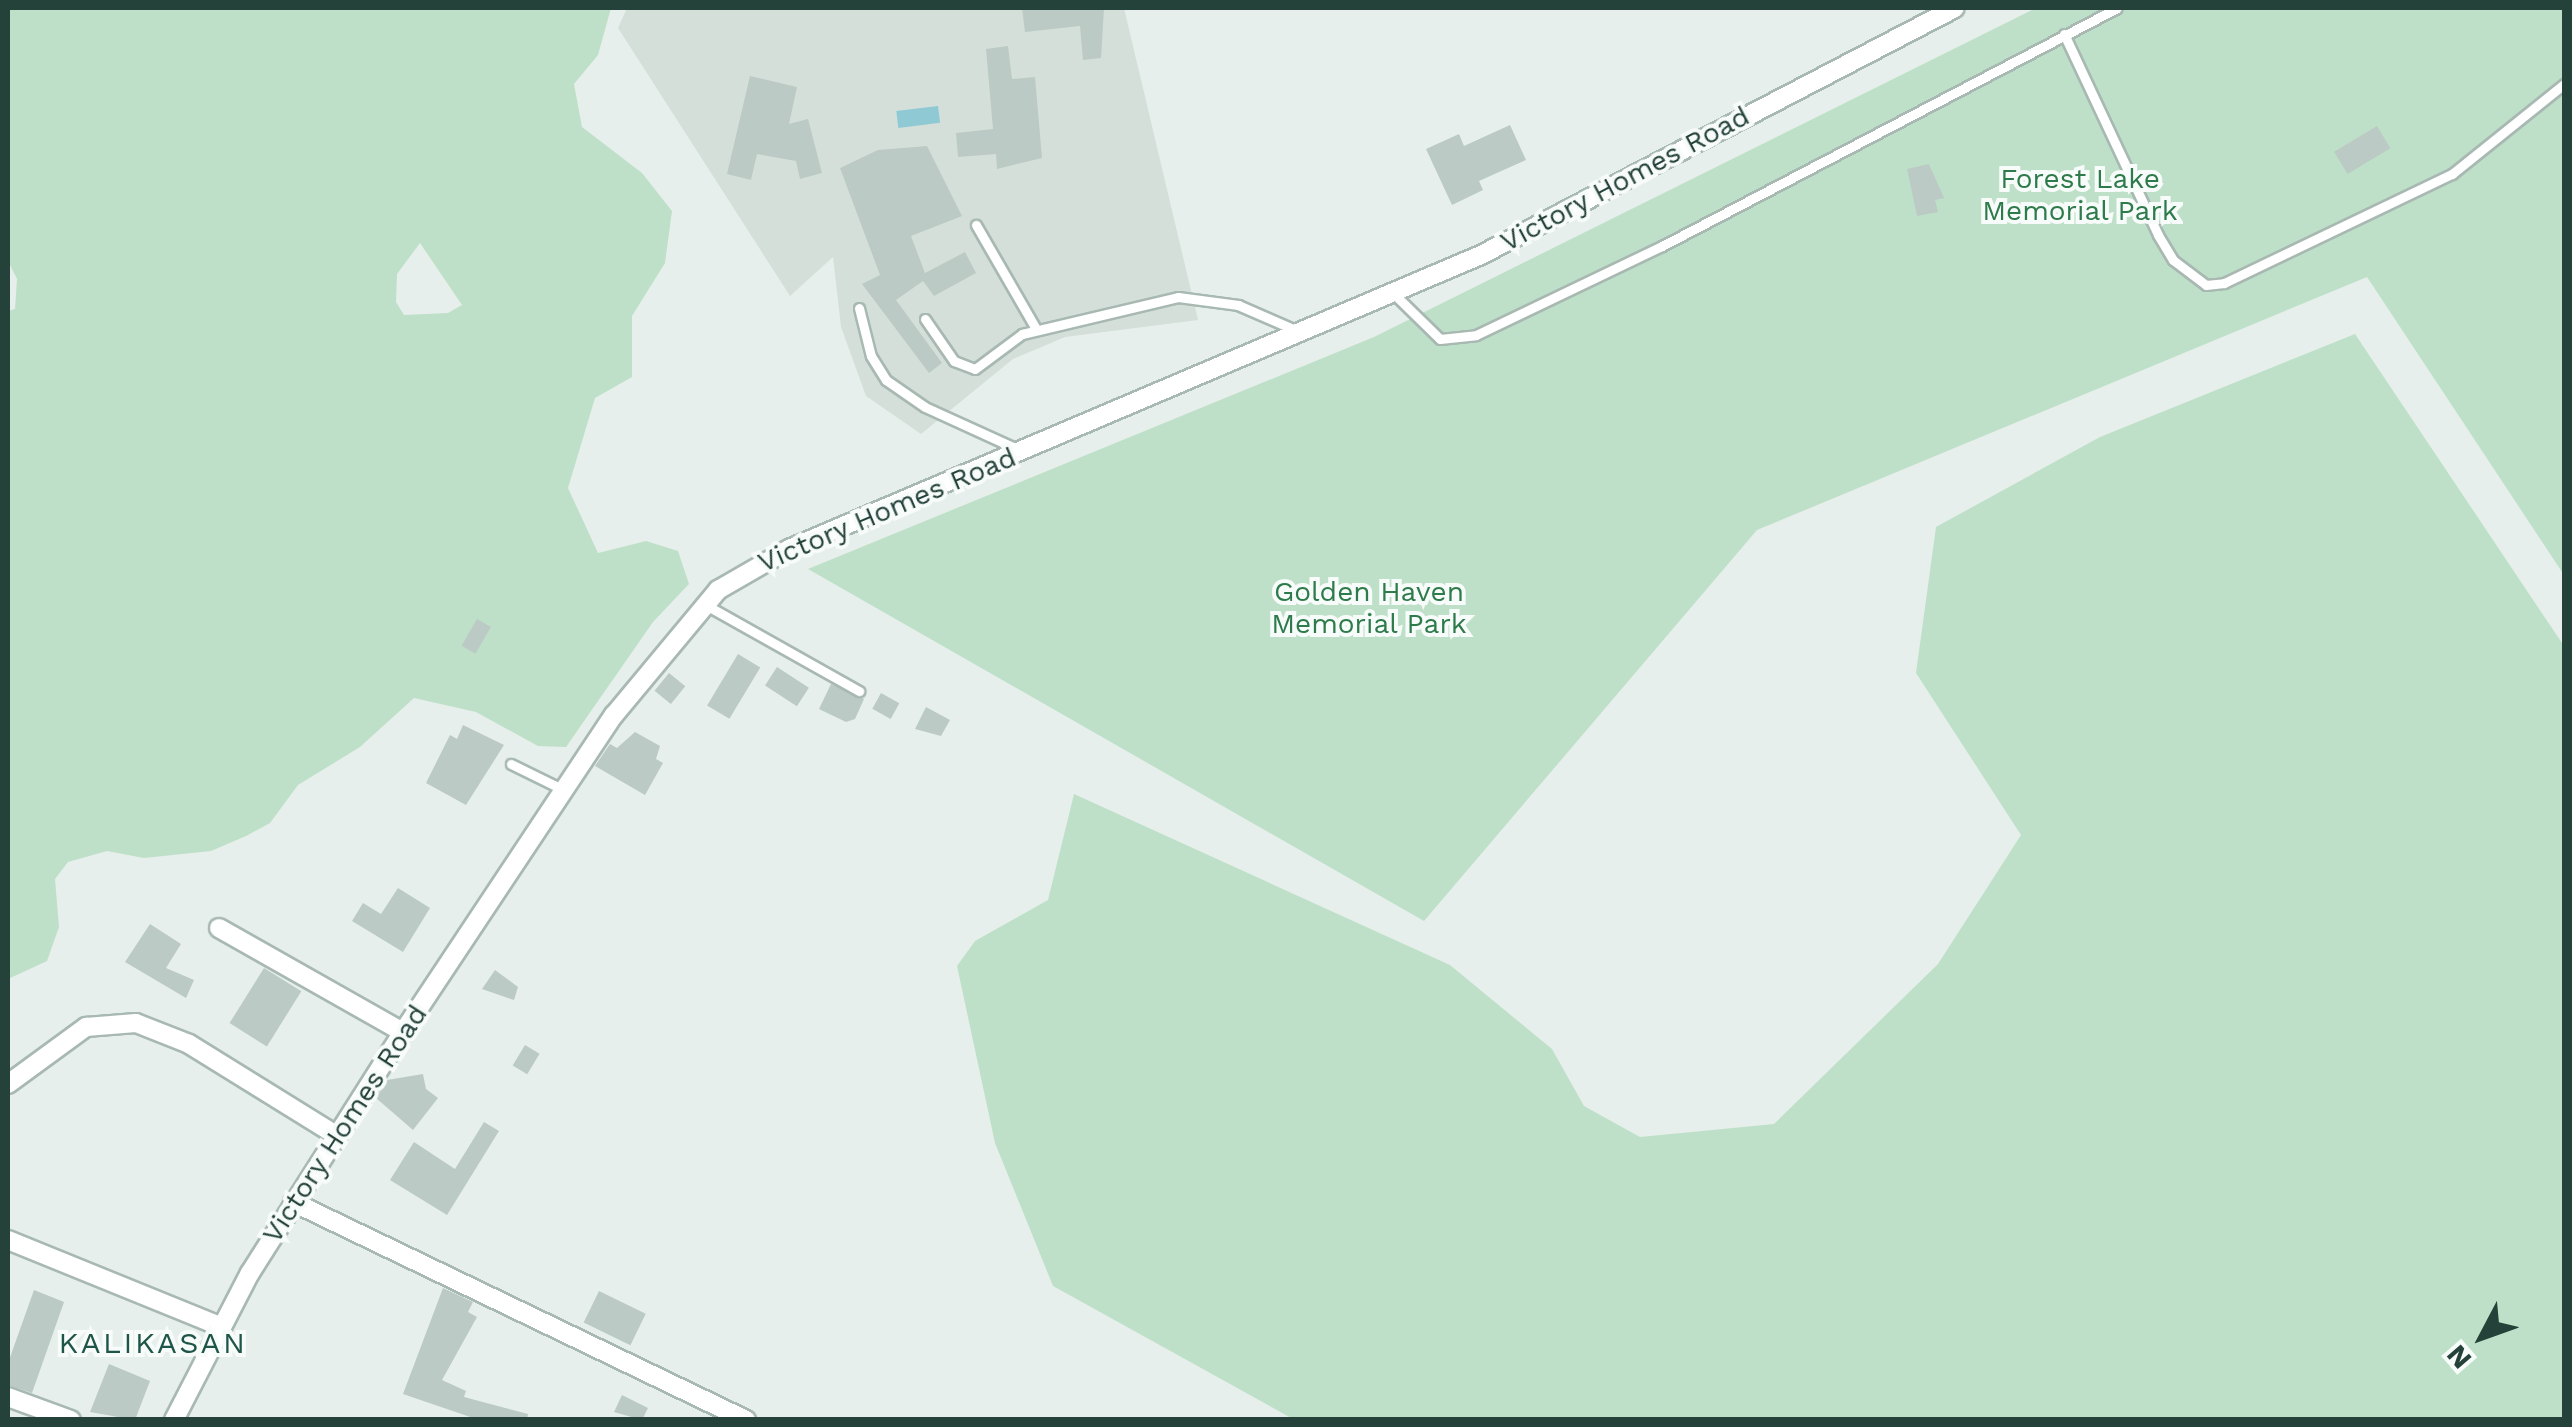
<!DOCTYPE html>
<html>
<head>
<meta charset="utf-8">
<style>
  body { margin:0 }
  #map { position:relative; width:2572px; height:1427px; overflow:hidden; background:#e6efeb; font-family:"Work Sans",sans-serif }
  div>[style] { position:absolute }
  .built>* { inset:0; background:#d4dfda }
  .green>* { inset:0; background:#bfe0c8 }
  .water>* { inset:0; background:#8ec9d4; transform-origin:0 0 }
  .building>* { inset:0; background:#bbcac4; transform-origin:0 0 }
  .roads { filter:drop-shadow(2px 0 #a8b8b2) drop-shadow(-2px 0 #a8b8b2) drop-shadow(0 2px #a8b8b2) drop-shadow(0 -2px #a8b8b2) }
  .lane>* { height:9px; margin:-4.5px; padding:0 4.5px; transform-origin:4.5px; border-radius:4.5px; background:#fff }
  .street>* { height:18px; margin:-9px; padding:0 9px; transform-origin:9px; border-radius:9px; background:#fff }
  span { translate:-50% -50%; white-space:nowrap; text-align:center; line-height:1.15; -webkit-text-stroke:8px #f7fbf9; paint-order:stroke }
  .street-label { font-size:28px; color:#24423a }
  .park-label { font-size:28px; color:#2d7a4b }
  .neighbourhood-label { font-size:30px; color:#1f5548; letter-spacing:2.5px }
  .frame { position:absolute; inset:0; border:10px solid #24423a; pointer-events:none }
  .north { position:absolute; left:2432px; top:1287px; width:100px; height:100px; -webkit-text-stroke:8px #f7fbf9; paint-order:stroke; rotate:229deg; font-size:28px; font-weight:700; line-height:40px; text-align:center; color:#24423a }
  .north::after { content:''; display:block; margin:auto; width:35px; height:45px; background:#24423a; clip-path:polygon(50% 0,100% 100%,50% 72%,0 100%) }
</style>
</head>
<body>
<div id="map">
  <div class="built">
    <i style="clip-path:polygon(627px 8px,1124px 8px,1198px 320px,1065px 337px,1013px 359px,921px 434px,866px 396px,841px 327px,833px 257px,790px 296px,618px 28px)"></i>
  </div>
  <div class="green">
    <i style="clip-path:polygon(evenodd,8px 8px,611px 8px,598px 55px,574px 84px,582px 127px,642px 173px,672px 211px,665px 263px,632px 316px,632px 377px,595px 398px,568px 488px,598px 553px,646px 541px,678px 551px,689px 584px,653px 622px,566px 747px,538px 746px,476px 712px,414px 698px,360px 747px,298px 785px,270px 823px,246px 836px,211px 851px,144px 858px,107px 851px,68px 862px,55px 879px,59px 927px,47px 961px,8px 979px,8px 311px,15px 309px,17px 279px,8px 261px,8px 8px,420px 243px,462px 305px,448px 313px,404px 315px,396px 302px,397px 274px,420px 243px)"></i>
    <i style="clip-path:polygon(2036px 8px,2564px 8px,2564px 575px,2367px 277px,1757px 530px,1424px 921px,808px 569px,1374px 337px)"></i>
    <i style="clip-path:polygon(2355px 334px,2564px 646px,2564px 1419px,1293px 1419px,1053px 1286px,995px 1143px,957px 966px,975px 941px,1048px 900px,1074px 794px,1450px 965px,1552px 1049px,1584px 1106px,1640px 1137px,1774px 1124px,1938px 964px,2021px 835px,1916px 673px,1936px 527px,2100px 437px)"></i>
  </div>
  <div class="water">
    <i style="left:938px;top:106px;width:17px;height:42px;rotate:83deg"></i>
  </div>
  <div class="building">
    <i style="clip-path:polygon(1022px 8px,1104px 8px,1101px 58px,1083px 60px,1080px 26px,1025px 32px)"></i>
    <i style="clip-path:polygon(1008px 46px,1012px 79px,1035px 77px,1042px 158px,997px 169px,996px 154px,958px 157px,956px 133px,993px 129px,986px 49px)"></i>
    <i style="clip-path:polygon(750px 76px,797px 87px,789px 124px,808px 119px,822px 173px,800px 179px,796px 161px,757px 154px,751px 180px,727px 174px)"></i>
    <i style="clip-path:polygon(1510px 125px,1526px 160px,1479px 181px,1483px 190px,1452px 205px,1426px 149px,1459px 134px,1464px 146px)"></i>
    <i style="left:2377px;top:126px;width:26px;height:50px;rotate:59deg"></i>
    <i style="clip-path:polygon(927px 146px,962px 216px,911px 236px,925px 273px,965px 252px,976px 273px,934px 296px,923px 281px,896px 300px,942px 363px,929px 373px,862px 284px,880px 275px,840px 168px,878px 150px)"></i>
    <i style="clip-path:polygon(1929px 164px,1944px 198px,1935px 200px,1938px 212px,1917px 216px,1907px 169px)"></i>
    <i style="left:477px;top:619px;width:16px;height:31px;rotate:30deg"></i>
    <i style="left:738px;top:654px;width:26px;height:60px;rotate:31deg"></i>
    <i style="left:777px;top:667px;width:38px;height:22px;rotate:33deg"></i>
    <i style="left:669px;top:673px;width:21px;height:23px;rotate:39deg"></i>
    <i style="clip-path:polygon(831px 684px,864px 699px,855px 719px,846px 722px,819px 709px)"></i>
    <i style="left:881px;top:693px;width:21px;height:18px;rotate:29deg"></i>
    <i style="clip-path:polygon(926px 707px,950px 720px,941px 736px,915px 729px)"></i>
    <i style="clip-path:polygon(463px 725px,504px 745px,466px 805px,426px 783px,450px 735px,457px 739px)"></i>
    <i style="clip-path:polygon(635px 732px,660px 746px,656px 759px,663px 763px,645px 795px,595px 766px,610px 744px,617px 748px)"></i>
    <i style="clip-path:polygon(398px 888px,430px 908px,403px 952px,352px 921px,363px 903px,381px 914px)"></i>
    <i style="clip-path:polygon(150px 924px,181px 944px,166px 968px,194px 980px,186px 998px,125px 962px)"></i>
    <i style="left:264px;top:968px;width:44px;height:65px;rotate:32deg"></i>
    <i style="clip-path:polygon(495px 970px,518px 987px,514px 1000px,482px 989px)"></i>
    <i style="left:525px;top:1045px;width:17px;height:24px;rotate:31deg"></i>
    <i style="clip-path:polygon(423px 1074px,426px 1089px,438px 1098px,413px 1130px,376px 1098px,387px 1080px)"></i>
    <i style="clip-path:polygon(484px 1122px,499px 1131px,447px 1215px,390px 1180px,414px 1142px,455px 1169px)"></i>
    <i style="clip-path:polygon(443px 1288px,473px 1302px,468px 1312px,477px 1317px,442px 1380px,466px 1391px,464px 1397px,528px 1414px,527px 1420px,479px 1420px,403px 1394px)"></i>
    <i style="clip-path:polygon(34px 1290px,64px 1302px,32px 1393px,8px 1385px,8px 1363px)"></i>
    <i style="left:599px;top:1291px;width:52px;height:35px;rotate:26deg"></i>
    <i style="clip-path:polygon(109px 1364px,150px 1381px,135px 1420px,90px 1412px)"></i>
    <i style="clip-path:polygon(622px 1395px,648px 1408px,642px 1420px,614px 1412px)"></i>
  </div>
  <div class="roads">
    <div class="lane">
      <i style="left:2064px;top:34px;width:222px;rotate:64.9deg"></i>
      <i style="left:2158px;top:235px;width:29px;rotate:59deg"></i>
      <i style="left:2173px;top:260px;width:41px;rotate:37.1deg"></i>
      <i style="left:2206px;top:285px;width:18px;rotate:-6deg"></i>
      <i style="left:2224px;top:283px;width:253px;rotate:-25.6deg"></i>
      <i style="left:2452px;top:174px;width:144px;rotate:-38.8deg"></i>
      <i style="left:976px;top:225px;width:120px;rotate:60deg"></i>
      <i style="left:1394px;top:294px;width:64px;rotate:44.4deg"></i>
      <i style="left:1440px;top:339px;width:36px;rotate:-6deg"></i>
      <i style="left:1476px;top:335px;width:206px;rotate:-25.6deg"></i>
      <i style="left:1662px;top:246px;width:513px;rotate:-27.61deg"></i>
      <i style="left:859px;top:308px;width:49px;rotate:76deg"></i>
      <i style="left:871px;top:356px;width:28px;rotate:58deg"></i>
      <i style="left:886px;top:380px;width:47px;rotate:34.7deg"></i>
      <i style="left:925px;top:407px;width:101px;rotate:24.5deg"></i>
      <i style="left:925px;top:319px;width:51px;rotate:55.4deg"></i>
      <i style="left:954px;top:361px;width:22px;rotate:21deg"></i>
      <i style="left:975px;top:369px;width:59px;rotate:-36.7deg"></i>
      <i style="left:1022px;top:334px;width:160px;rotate:-13.3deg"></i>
      <i style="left:1178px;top:297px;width:61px;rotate:7.6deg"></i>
      <i style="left:1238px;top:305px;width:68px;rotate:23.5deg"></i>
      <i style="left:704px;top:604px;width:178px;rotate:29.3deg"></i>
      <i style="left:511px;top:764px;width:59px;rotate:26.1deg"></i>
    </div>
    <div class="street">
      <i style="left:219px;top:928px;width:211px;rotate:29.5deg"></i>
      <i style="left:8px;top:1084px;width:97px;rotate:-36.2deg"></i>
      <i style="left:86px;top:1027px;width:50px;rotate:-4.6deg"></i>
      <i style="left:136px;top:1023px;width:57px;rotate:21.6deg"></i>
      <i style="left:189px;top:1044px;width:173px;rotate:31.8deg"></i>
      <i style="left:293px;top:1202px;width:503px;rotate:25.7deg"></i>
      <i style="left:8px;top:1240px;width:229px;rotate:22.1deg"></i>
      <i style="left:8px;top:1397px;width:67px;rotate:20.1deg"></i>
      <i style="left:174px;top:1420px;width:165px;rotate:-62.7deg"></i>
      <i style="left:250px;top:1273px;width:285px;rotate:-57.6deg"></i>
      <i style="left:403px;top:1032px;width:381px;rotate:-56.4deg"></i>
      <i style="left:614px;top:715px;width:163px;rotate:-50.2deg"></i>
      <i style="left:718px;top:590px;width:82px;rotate:-30deg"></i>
      <i style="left:789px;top:549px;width:752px;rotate:-23.02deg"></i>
      <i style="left:1481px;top:255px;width:534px;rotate:-27.52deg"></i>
    </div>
  </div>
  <div class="street-label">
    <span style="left:1625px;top:179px;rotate:-28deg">Victory Homes Road</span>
    <span style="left:887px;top:510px;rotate:-23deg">Victory Homes Road</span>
    <span style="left:345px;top:1124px;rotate:-57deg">Victory Homes Road</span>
  </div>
  <div class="park-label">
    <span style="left:2080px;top:195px">Forest Lake<br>Memorial Park</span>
    <span style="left:1369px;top:608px">Golden Haven<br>Memorial Park</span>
  </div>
  <div class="neighbourhood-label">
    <span style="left:153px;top:1343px">KALIKASAN</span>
  </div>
  <div class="frame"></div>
  <div class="north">N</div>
</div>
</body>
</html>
